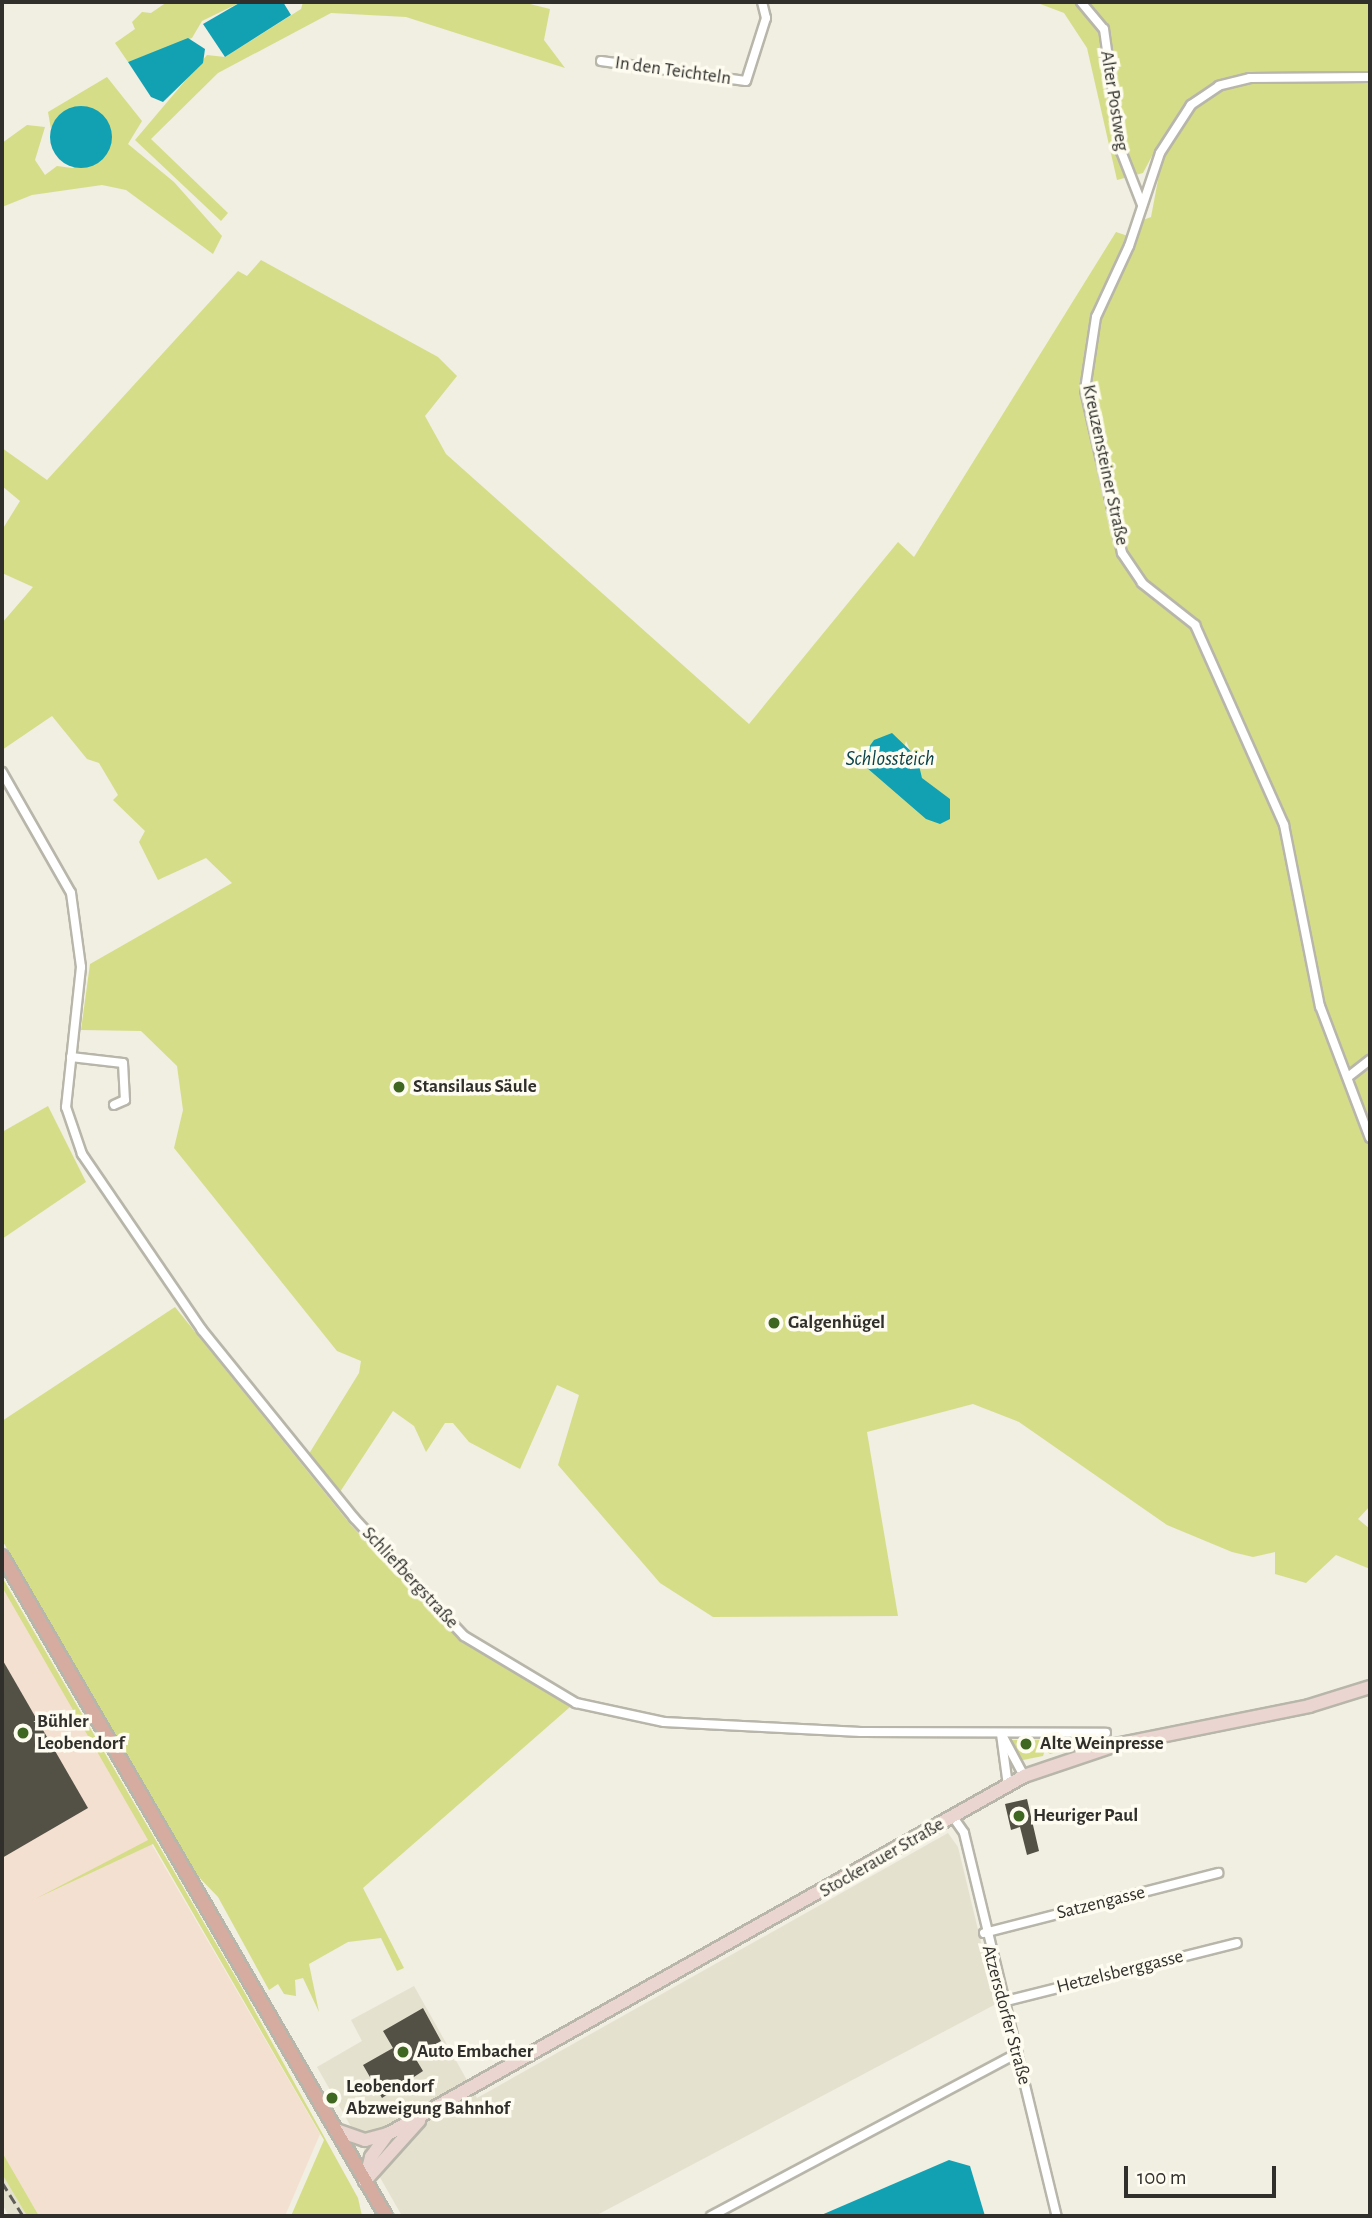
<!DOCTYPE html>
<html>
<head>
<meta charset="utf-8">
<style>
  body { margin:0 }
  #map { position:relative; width:1372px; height:2218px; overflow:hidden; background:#f1eee2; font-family:"Alegreya Sans",sans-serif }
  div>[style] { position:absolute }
  .built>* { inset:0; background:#e5e1cf }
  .industrial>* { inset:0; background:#f4e0d1 }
  .green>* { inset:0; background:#d6dd89 }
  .water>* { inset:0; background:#12a1b3 }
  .round { border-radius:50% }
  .building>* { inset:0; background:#535046 }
  .roads { filter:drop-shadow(2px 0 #b8b6aa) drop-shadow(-2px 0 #b8b6aa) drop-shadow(0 2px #b8b6aa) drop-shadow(0 -2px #b8b6aa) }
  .street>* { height:8px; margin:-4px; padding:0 4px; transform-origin:4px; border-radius:4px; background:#fff }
  .secondary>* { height:12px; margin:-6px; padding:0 6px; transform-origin:6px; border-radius:6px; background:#ebd5d0 }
  .primary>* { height:12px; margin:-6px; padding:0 6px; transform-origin:6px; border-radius:6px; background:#d7aca0 }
  .rail>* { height:2.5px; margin-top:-1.25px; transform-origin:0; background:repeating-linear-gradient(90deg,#605e58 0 10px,transparent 0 15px) }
  .dots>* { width:19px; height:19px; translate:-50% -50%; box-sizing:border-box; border:4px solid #fefcf0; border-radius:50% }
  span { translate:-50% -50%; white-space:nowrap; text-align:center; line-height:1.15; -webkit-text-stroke:7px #fefcf0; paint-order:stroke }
  .street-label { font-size:19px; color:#302f2b }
  .poi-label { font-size:19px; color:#302f2b; font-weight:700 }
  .left { translate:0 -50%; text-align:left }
  .water-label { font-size:21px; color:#09424a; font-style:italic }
  .frame { position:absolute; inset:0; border:4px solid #302f2b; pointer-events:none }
  .scale { position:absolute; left:1124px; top:2166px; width:152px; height:32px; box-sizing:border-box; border:4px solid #302f2b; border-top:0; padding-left:9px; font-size:21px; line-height:24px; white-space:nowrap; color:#302f2b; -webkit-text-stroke:5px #fefcf0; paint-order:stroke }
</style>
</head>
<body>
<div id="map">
  <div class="built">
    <i style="clip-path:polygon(948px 1833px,958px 1847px,996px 2004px,595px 2216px,402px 2216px,317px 2067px,362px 2041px,351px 2020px,414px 1986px,477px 2098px)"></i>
    <i style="clip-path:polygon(2px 2174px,27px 2216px,9px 2216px,2px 2204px)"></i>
  </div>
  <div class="industrial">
    <i style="clip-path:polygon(2px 1587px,320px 2134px,285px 2216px,39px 2216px,2px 2152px)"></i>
  </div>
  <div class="green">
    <i style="clip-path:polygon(167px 2px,241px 2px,202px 21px,192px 38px,128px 62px,115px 43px,135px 29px,132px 22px,142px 12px,151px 13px)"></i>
    <i style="clip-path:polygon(303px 2px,522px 2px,550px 9px,544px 40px,565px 68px,406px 17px,331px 13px,218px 73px,151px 139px,228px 213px,221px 221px,135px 140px,207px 55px,225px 57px,301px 9px)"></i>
    <i style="clip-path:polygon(evenodd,1035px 2px,1370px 2px,1370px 1506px,1358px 1519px,1370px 1529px,1370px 1569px,1336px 1555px,1306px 1583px,1275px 1574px,1275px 1552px,1253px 1557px,1232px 1552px,1167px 1525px,1019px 1422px,973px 1404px,867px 1432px,898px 1616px,713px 1617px,660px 1583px,558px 1465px,579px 1395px,557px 1385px,520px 1469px,469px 1442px,453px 1423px,445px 1423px,426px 1452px,414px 1426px,393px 1411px,338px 1495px,307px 1457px,359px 1373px,361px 1361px,337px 1351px,174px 1148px,183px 1110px,177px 1066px,141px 1031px,81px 1030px,90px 964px,232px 883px,206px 858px,158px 880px,139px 842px,145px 831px,113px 800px,118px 795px,99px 763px,87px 759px,52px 716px,2px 750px,2px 623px,33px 587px,2px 573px,2px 530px,20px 501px,2px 486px,2px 448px,47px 480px,238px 271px,247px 276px,261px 260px,438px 357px,457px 376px,425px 416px,446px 454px,749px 724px,898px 542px,914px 557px,1116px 232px,1137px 239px,1143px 220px,1151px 217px,1162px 159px,1152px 156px,1143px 173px,1117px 180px,1087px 48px,1064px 13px,1035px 2px,906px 741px,922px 778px,898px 795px,893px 785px,906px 741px)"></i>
    <i style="clip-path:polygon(107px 77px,142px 121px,128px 144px,174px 182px,222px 236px,213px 254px,126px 190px,102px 185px,32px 195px,2px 207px,2px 143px,27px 125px,45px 127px,35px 160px,45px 175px,57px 166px,72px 168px,105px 154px,55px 121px,51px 129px,48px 112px)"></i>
    <i style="clip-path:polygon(48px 1106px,86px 1182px,2px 1239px,2px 1132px)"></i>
    <i style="clip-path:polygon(175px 1307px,350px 1524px,449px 1630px,570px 1707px,363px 1888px,404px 1968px,397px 1971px,381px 1938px,348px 1942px,309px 1964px,319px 2012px,303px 1978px,295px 1980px,296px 1996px,284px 1994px,278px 1984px,269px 1990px,218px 1897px,194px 1872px,2px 1540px,2px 1421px)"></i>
    <i style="clip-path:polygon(2px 1577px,242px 1988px,358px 2198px,362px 2216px,291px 2216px,324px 2140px,153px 1844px,35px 1899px,148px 1840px,2px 1587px)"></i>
    <i style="clip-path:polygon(1102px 1739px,1050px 1754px,1045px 1750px,1043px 1756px,1023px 1760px,1010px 1740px)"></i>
    <i style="clip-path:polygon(2px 2152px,39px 2216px,27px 2216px,2px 2174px)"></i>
  </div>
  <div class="water">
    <i style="clip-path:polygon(241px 2px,283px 2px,291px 15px,225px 57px,203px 24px)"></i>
    <i style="clip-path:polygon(188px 38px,205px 49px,203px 63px,163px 102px,151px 97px,128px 62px)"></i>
    <i class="round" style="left:50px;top:106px;width:62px;height:62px"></i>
    <i style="clip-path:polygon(892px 733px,917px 757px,922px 778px,950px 799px,950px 819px,940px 824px,926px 819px,867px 768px,866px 751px,874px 740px)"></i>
    <i style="clip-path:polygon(949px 2160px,970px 2166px,985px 2216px,819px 2216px)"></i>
  </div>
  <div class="building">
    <i style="clip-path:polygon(2px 1659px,88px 1808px,2px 1858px)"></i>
    <i style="clip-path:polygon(1027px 1799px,1039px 1851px,1027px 1855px,1020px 1827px,1011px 1830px,1005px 1804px)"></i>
    <i style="clip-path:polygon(423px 2008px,441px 2041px,414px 2056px,423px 2071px,382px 2098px,363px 2065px,393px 2048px,383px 2031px)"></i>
  </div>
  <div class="roads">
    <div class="street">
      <i style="left:1081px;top:2px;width:35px;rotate:50deg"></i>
      <i style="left:1104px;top:29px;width:123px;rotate:82.1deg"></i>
      <i style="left:1121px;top:151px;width:58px;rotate:68.7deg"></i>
      <i style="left:601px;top:61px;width:146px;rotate:7.9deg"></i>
      <i style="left:746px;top:81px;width:66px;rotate:-72.4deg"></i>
      <i style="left:766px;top:18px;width:16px;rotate:-104deg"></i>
      <i style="left:1370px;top:77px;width:120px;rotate:179.5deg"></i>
      <i style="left:1250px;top:78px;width:32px;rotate:166deg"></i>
      <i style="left:1219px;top:86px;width:34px;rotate:146deg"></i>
      <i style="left:1191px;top:105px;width:57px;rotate:122.9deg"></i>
      <i style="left:1160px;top:153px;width:98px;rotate:108.4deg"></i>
      <i style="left:1129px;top:246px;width:78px;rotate:114.9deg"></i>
      <i style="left:1096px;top:317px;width:74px;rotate:98.6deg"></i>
      <i style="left:1085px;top:390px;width:167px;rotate:77.2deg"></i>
      <i style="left:1122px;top:553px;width:36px;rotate:56deg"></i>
      <i style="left:1142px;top:583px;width:68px;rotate:38.4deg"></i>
      <i style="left:1195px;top:625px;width:219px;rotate:66deg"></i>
      <i style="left:1284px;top:825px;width:185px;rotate:78.8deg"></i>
      <i style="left:1320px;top:1006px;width:141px;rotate:69.3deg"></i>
      <i style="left:2px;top:772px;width:139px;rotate:60.3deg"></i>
      <i style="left:71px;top:893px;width:75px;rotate:82.3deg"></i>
      <i style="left:81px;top:967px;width:141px;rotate:96.1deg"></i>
      <i style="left:66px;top:1107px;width:50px;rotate:71.2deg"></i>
      <i style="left:82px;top:1154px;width:213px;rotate:55.7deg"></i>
      <i style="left:202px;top:1330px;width:242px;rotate:51deg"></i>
      <i style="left:354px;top:1518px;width:161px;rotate:47deg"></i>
      <i style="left:464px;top:1636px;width:131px;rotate:30.9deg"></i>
      <i style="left:576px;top:1703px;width:90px;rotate:12.2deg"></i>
      <i style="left:664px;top:1722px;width:197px;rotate:2.9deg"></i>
      <i style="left:861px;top:1732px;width:245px;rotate:0.2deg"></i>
      <i style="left:71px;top:1057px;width:52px;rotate:6.6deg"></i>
      <i style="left:123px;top:1063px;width:37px;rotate:87deg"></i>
      <i style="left:125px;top:1100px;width:12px;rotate:156deg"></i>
      <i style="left:1348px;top:1077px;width:28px;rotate:-38deg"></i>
      <i style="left:1001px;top:1734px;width:52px;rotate:82.3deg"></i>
      <i style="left:1002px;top:1735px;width:47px;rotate:61.8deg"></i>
      <i style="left:953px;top:1817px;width:19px;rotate:55deg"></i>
      <i style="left:964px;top:1833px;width:394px;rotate:76.4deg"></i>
      <i style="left:984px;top:1933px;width:242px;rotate:-14.4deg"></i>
      <i style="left:1002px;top:2002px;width:242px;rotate:-14.1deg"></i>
      <i style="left:711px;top:2216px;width:347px;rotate:-28deg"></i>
    </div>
    <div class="secondary">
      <i style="left:336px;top:2130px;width:31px;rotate:19deg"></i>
      <i style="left:365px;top:2140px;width:24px;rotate:-15deg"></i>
      <i style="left:388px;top:2134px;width:730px;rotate:-29.37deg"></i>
      <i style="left:1024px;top:1776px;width:97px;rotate:-18.6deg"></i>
      <i style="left:1116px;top:1745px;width:197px;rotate:-11.4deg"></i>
      <i style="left:1309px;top:1706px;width:64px;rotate:-17.3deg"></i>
      <i style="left:365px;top:2181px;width:81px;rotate:-48deg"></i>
      <i style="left:365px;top:2181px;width:25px;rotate:-76deg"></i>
      <i style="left:371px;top:2157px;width:29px;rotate:-54deg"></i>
    </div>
    <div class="primary">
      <i style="left:2px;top:1556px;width:764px;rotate:59.81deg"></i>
    </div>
  </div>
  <div class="rail">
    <i style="left:2px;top:2182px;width:40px;rotate:58deg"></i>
  </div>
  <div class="dots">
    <i style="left:399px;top:1087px;background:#3f6722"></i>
    <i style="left:774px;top:1323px;background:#3f6722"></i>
    <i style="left:23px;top:1733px;background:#3f6722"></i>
    <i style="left:1026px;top:1744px;background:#3f6722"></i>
    <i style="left:1019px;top:1816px;background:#3f6722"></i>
    <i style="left:403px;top:2052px;background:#3f6722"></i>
    <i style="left:332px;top:2098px;background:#3f6722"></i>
  </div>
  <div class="street-label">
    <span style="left:673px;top:71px;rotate:8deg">In den Teichteln</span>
    <span style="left:1114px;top:101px;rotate:81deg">Alter Postweg</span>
    <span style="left:1105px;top:465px;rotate:78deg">Kreuzensteiner Straße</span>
    <span style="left:410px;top:1578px;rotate:47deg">Schliefbergstraße</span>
    <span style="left:882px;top:1858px;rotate:-30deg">Stockerauer Straße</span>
    <span style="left:1101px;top:1903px;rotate:-14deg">Satzengasse</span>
    <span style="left:1120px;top:1972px;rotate:-14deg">Hetzelsberggasse</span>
    <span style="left:1006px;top:2015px;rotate:75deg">Atzersdorfer Straße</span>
  </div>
  <div class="poi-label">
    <span class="left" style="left:413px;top:1087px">Stansilaus Säule</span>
    <span class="left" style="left:788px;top:1323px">Galgenhügel</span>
    <span class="left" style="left:37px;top:1733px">Bühler<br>Leobendorf</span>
    <span class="left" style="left:1040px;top:1744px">Alte Weinpresse</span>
    <span class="left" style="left:1033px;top:1816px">Heuriger Paul</span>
    <span class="left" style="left:417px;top:2052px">Auto Embacher</span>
    <span class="left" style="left:346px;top:2098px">Leobendorf<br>Abzweigung Bahnhof</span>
  </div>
  <div class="water-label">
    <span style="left:890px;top:759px">Schlossteich</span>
  </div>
  <div class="frame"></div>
  <div class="scale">100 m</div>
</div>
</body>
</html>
